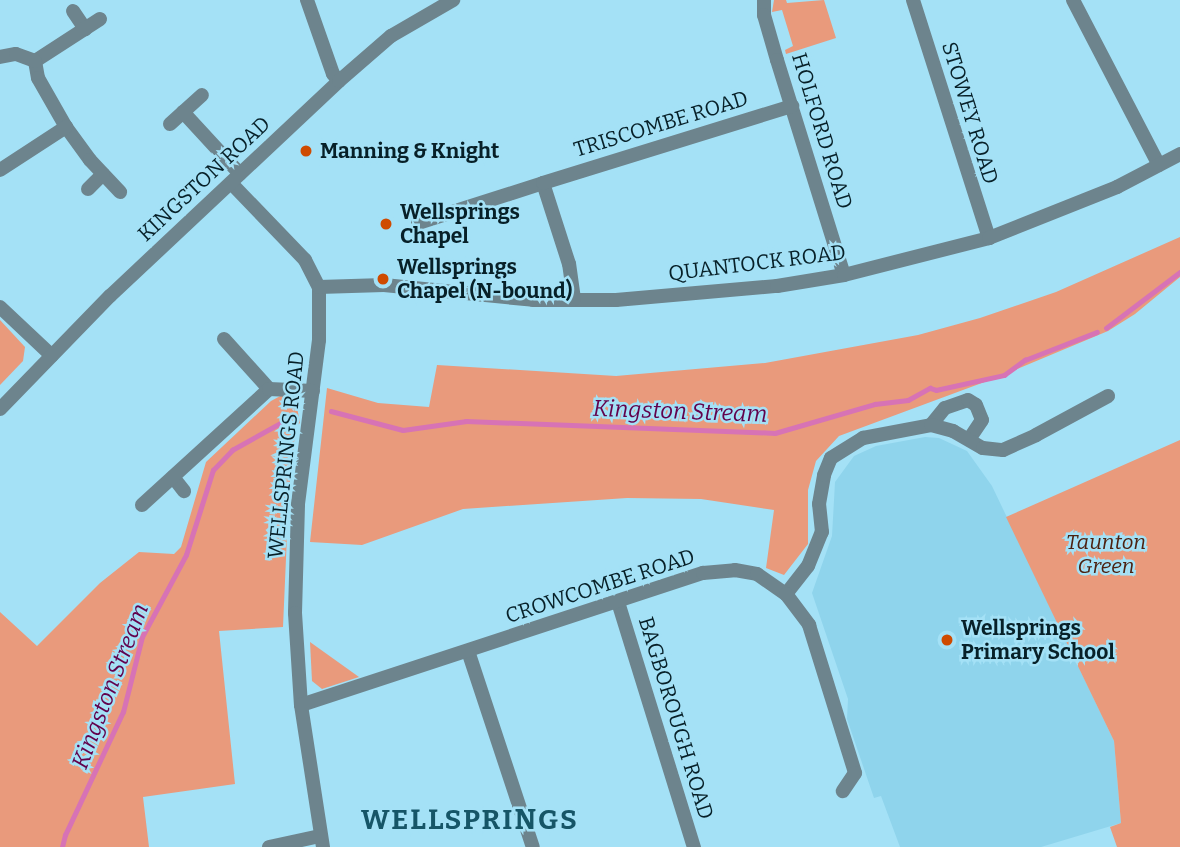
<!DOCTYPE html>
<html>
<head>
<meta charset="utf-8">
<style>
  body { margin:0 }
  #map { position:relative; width:1180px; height:847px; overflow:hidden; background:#a4e1f6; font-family:Bitter,serif }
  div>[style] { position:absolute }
  .built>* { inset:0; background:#8fd4ec }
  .green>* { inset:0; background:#e99a7c }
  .stream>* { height:4.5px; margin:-2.25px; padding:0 2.25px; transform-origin:2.25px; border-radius:2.25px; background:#d773b5 }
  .minor>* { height:14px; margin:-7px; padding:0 7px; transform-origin:7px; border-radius:7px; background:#6d848d }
  .tertiary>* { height:14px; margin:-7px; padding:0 7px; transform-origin:7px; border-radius:7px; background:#6d848d }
  .dots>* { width:19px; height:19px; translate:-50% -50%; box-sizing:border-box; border:4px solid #a4e1f6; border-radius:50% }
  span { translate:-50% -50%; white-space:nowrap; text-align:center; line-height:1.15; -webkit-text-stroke:5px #a4e1f6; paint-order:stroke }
  .street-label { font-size:21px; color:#072028 }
  .poi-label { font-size:21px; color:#072028; font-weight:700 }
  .left { translate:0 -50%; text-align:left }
  .park-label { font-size:21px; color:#4c2110; font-style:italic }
  .water-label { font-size:23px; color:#62024c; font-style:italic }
  .district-label { font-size:28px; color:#165567; font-weight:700; letter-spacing:2px }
</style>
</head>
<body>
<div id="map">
  <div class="built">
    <i style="clip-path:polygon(925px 437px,939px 438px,967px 451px,992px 486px,1114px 741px,1121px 823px,1041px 847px,900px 847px,881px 796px,874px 798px,847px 719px,848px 699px,812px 593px,832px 536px,835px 482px,854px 456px,876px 446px)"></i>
  </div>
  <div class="green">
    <i style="clip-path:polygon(774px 0,786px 0,787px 3px,824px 0,836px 38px,786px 54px,785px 50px,793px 46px,782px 10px,772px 12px)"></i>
    <i style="clip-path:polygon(1180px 237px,1180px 277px,1135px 314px,1108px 331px,998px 377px,839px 436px,816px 461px,808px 490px,808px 544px,784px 575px,766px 568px,774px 510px,701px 499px,627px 498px,463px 509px,362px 545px,310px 542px,327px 388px,378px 403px,429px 407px,437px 365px,616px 376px,765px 363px,918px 335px,980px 318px,1056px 292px)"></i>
    <i style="clip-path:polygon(0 320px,25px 347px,23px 361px,0 385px)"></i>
    <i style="clip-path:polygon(284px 394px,296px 402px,300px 423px,296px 426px,289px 490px,283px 627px,219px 631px,235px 784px,143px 797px,149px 847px,0 847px,0 612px,37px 646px,100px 583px,139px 552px,174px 554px,181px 547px,206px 462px,271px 401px)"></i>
    <i style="clip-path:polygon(1180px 440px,1180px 847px,1117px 847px,1110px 827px,1121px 823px,1114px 741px,1006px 517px)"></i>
    <i style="clip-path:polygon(310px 642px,359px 677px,322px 689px,312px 681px)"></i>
  </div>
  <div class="stream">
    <i style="left:1106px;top:328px;width:93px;rotate:-37.1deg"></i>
    <i style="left:331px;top:411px;width:74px;rotate:14.8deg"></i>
    <i style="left:403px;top:430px;width:64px;rotate:-8.1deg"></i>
    <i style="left:466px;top:421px;width:309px;rotate:2.2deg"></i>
    <i style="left:775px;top:433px;width:104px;rotate:-16.2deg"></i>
    <i style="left:875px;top:404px;width:33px;rotate:-7deg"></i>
    <i style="left:908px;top:400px;width:25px;rotate:-29deg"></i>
    <i style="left:930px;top:388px;width:6px;rotate:18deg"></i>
    <i style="left:936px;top:390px;width:70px;rotate:-12.4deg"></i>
    <i style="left:1004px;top:375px;width:26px;rotate:-36deg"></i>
    <i style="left:1025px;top:360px;width:77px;rotate:-21.3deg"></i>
    <i style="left:62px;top:847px;width:12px;rotate:-76deg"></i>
    <i style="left:65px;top:835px;width:136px;rotate:-64.8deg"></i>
    <i style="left:123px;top:712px;width:77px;rotate:-75.8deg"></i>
    <i style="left:142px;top:637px;width:93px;rotate:-61.8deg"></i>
    <i style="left:186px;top:555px;width:89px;rotate:-72.4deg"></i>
    <i style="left:213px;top:470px;width:28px;rotate:-46deg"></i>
    <i style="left:232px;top:450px;width:70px;rotate:-29.1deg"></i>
  </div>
  <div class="minor">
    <i style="left:307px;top:0;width:78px;rotate:70.6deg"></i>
    <i style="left:333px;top:74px;width:9px;rotate:49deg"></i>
    <i style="left:764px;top:0;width:15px;rotate:90deg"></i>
    <i style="left:764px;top:15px;width:47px;rotate:73.9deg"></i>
    <i style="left:777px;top:60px;width:225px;rotate:72.7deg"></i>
    <i style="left:913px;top:0;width:250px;rotate:72.3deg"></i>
    <i style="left:1073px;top:0;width:186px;rotate:62.5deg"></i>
    <i style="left:73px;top:11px;width:22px;rotate:56deg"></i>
    <i style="left:100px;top:19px;width:77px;rotate:147.1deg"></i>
    <i style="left:35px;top:61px;width:17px;rotate:80deg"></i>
    <i style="left:38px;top:78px;width:56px;rotate:60.3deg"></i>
    <i style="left:66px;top:127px;width:41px;rotate:54deg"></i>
    <i style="left:90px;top:160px;width:44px;rotate:46.8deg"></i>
    <i style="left:0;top:57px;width:16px;rotate:-11deg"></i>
    <i style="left:16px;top:54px;width:20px;rotate:20deg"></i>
    <i style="left:183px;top:112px;width:84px;rotate:47.4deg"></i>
    <i style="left:170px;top:124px;width:43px;rotate:-42.2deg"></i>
    <i style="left:0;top:170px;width:79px;rotate:-33.1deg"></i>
    <i style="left:231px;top:183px;width:107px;rotate:46.1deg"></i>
    <i style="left:305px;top:260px;width:30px;rotate:63deg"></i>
    <i style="left:319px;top:287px;width:53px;rotate:90deg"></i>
    <i style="left:319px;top:340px;width:166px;rotate:97.3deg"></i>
    <i style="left:298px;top:505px;width:108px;rotate:91.6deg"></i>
    <i style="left:295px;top:613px;width:92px;rotate:86.3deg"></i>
    <i style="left:301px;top:705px;width:144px;rotate:81.2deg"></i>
    <i style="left:88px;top:189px;width:21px;rotate:-45deg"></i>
    <i style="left:418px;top:223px;width:131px;rotate:-17.7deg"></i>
    <i style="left:319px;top:287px;width:65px;rotate:-1.8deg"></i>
    <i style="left:384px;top:285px;width:150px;rotate:5.7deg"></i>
    <i style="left:533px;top:300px;width:83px"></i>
    <i style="left:616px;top:300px;width:162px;rotate:-5deg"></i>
    <i style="left:777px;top:286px;width:68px;rotate:-9.3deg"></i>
    <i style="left:844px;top:275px;width:150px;rotate:-14.3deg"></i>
    <i style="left:989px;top:238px;width:138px;rotate:-21.7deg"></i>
    <i style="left:1117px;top:187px;width:71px;rotate:-27.6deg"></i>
    <i style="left:574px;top:299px;width:35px;rotate:-98deg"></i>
    <i style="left:569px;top:264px;width:85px;rotate:-107.8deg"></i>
    <i style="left:543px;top:183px;width:261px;rotate:-17.2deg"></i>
    <i style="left:0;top:307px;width:71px;rotate:43.3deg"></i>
    <i style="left:224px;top:339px;width:67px;rotate:48deg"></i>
    <i style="left:931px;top:425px;width:22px;rotate:-51deg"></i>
    <i style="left:945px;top:408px;width:24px;rotate:-19deg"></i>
    <i style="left:968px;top:400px;width:9px;rotate:32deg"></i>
    <i style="left:976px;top:405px;width:16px;rotate:68deg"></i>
    <i style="left:982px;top:420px;width:23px;rotate:124deg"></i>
    <i style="left:173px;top:477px;width:18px;rotate:52deg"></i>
    <i style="left:142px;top:505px;width:172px;rotate:-42.4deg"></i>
    <i style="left:269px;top:389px;width:44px;rotate:2.6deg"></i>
    <i style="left:786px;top:594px;width:36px;rotate:-52deg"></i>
    <i style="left:808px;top:566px;width:37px;rotate:-68deg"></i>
    <i style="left:822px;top:532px;width:28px;rotate:-96deg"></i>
    <i style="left:819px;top:504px;width:29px;rotate:-80deg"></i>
    <i style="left:824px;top:475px;width:18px;rotate:-68deg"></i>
    <i style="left:831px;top:458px;width:38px;rotate:-32deg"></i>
    <i style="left:863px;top:438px;width:69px;rotate:-10.8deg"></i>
    <i style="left:931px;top:425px;width:23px;rotate:15deg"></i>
    <i style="left:953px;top:431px;width:34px;rotate:30deg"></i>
    <i style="left:983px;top:448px;width:20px;rotate:6deg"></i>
    <i style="left:1003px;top:450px;width:36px;rotate:-24deg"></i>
    <i style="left:1036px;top:435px;width:82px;rotate:-28.4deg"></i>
    <i style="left:618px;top:602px;width:257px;rotate:72.8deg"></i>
    <i style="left:468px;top:651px;width:206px;rotate:71.7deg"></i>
    <i style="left:301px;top:705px;width:423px;rotate:-18.2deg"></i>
    <i style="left:703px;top:573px;width:32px;rotate:-5deg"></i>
    <i style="left:735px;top:570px;width:22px;rotate:10deg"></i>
    <i style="left:757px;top:574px;width:35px;rotate:35deg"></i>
    <i style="left:786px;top:594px;width:39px;rotate:53deg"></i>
    <i style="left:809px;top:625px;width:155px;rotate:72.7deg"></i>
    <i style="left:855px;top:773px;width:22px;rotate:124deg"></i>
    <i style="left:269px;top:847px;width:52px;rotate:-12.2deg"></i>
  </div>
  <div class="tertiary">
    <i style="left:0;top:409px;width:158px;rotate:-45.8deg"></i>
    <i style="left:110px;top:296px;width:314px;rotate:-43.2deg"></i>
    <i style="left:339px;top:81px;width:69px;rotate:-40.9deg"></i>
    <i style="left:391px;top:36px;width:72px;rotate:-30.1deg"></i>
  </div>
  <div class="dots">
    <i style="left:306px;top:151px;background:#cf4b00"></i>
    <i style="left:386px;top:224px;background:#cf4b00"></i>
    <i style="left:383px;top:279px;background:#cf4b00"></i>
    <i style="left:947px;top:640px;background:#cf4b00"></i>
  </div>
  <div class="street-label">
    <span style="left:970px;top:113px;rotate:73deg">STOWEY ROAD</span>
    <span style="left:661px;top:124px;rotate:-17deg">TRISCOMBE ROAD</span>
    <span style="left:822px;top:131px;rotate:73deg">HOLFORD ROAD</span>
    <span style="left:204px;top:179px;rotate:-43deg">KINGSTON ROAD</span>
    <span style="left:757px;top:263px;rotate:-7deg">QUANTOCK ROAD</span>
    <span style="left:286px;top:455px;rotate:-84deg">WELLSPRINGS ROAD</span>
    <span style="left:600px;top:586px;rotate:-18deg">CROWCOMBE ROAD</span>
    <span style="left:676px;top:718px;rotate:73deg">BAGBOROUGH ROAD</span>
  </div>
  <div class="poi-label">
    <span class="left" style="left:320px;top:151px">Manning &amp; Knight</span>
    <span class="left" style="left:400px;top:224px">Wellsprings<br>Chapel</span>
    <span class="left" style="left:397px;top:279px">Wellsprings<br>Chapel (N-bound)</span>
    <span class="left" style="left:961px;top:640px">Wellsprings<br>Primary School</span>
  </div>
  <div class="park-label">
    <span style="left:1106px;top:554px">Taunton<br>Green</span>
  </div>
  <div class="water-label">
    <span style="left:680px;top:411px;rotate:2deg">Kingston Stream</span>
    <span style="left:110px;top:686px;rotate:-69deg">Kingston Stream</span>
  </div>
  <div class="district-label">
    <span style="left:470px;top:820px">WELLSPRINGS</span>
  </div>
</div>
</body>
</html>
